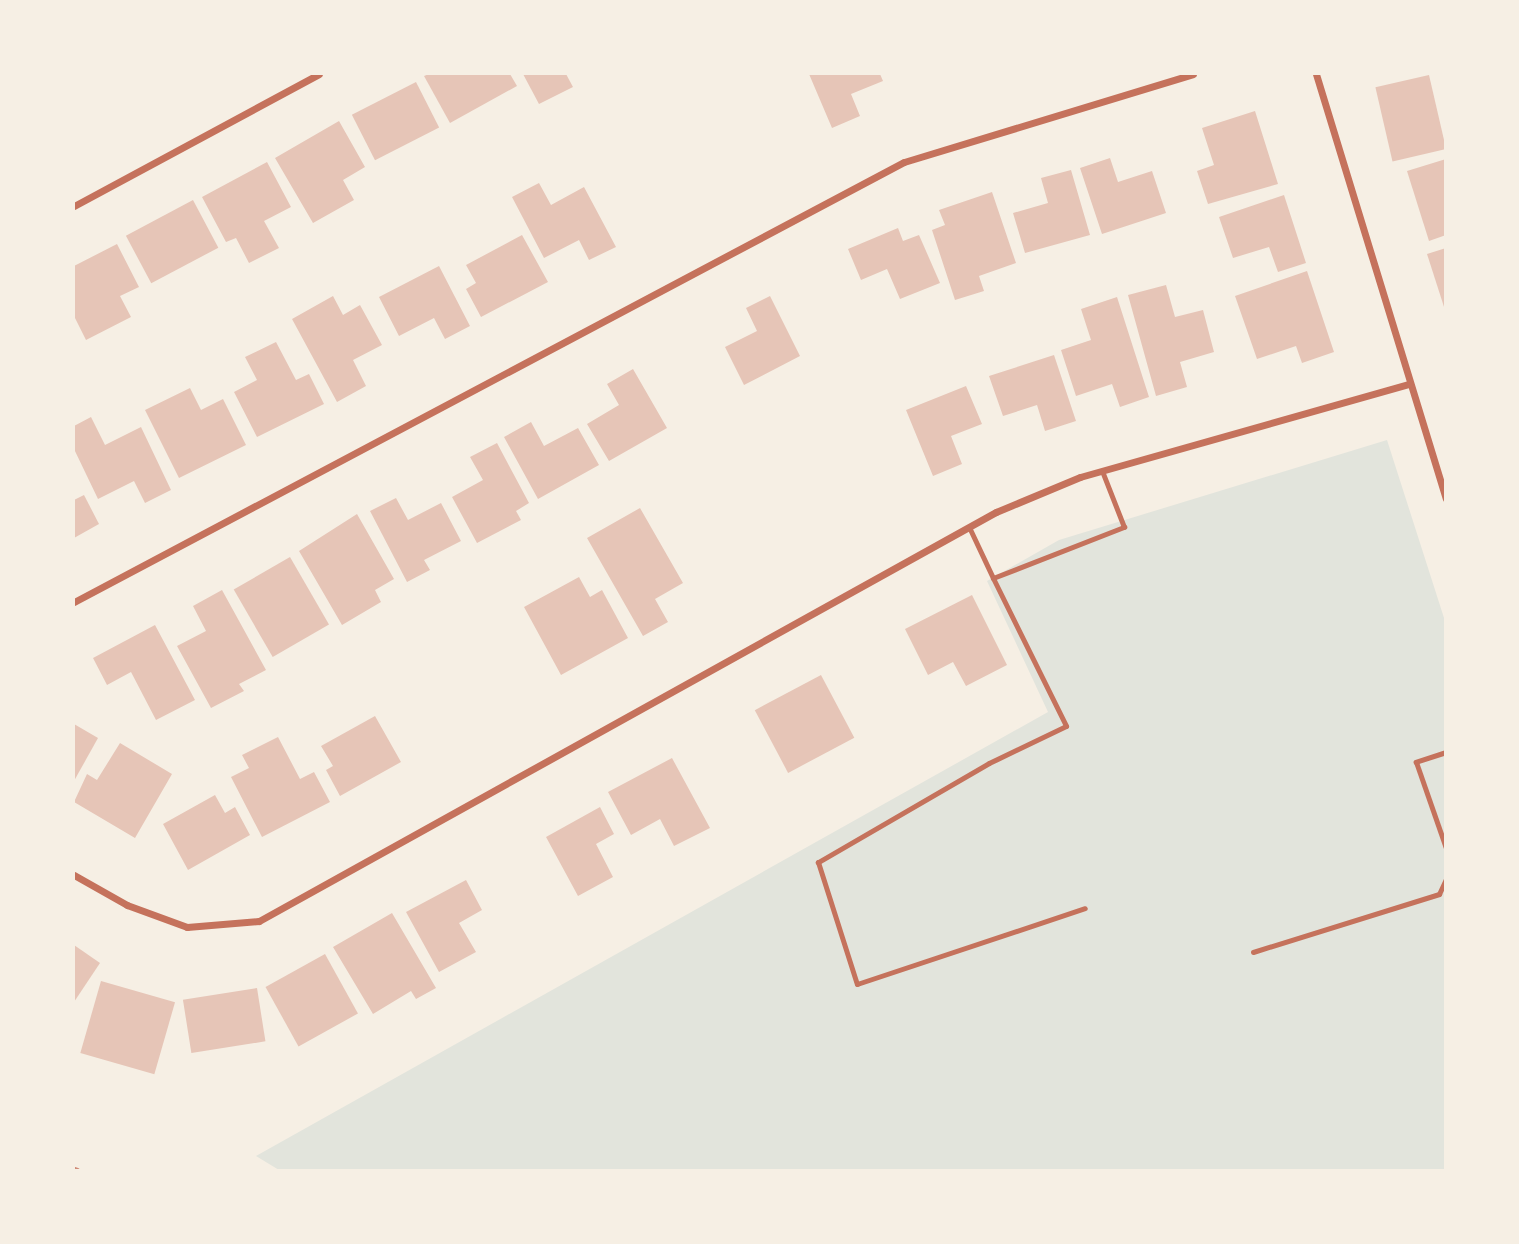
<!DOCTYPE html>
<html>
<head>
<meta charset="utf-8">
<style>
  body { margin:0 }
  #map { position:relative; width:1519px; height:1244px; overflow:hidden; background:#f6efe4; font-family:Jost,sans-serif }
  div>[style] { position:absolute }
  .green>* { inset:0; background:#e2e4dc }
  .building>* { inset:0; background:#e6c5b7; transform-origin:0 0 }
  .service>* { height:5px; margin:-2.5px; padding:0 2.5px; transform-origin:2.5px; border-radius:2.5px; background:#c5725c }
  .minor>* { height:7px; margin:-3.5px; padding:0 3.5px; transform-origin:3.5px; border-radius:3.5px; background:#c5725c }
  .rail>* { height:5px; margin:-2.5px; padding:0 2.5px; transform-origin:2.5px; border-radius:2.5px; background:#cf8b77 }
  span { translate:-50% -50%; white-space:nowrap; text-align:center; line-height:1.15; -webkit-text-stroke:6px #f6efe4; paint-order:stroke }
  .frame { position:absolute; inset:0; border:75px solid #f6efe4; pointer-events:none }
</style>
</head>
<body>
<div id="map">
  <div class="green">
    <i style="clip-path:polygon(1387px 440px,1445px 621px,1445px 1170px,279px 1170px,256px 1156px,1048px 712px,987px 581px,1059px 540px)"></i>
  </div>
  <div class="building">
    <i style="clip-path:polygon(429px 74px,510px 74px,517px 86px,450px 123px,424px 76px)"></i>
    <i style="clip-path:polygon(523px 74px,566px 74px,573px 87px,539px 104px)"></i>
    <i style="clip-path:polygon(809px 74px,880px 74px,883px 81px,851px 94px,860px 116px,832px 128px)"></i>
    <i style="left:1429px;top:75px;width:76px;height:55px;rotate:77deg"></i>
    <i style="left:416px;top:82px;width:51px;height:72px;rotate:63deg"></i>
    <i style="clip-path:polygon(1255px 111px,1278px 184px,1208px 204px,1197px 171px,1214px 165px,1202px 128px)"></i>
    <i style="clip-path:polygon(339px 121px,365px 167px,343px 180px,354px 200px,313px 223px,275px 158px)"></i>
    <i style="clip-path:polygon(1110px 158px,1118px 182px,1152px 171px,1166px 213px,1102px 234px,1080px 168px)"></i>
    <i style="clip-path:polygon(1446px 159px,1446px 235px,1429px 241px,1407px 171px)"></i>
    <i style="clip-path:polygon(267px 162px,291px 207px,264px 221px,279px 248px,249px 263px,236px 238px,226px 242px,202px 197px)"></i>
    <i style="clip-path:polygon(1071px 170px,1090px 235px,1025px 253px,1013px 213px,1048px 203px,1041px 178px)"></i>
    <i style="clip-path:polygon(539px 183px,551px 205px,584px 187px,616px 247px,589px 260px,579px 240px,544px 258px,512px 197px)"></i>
    <i style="clip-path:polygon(992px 192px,1016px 263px,979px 276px,984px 291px,955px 300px,932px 230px,945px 225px,939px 210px)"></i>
    <i style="clip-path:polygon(1284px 195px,1306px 263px,1278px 272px,1269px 247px,1233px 258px,1219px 217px)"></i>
    <i style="left:193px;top:200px;width:54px;height:76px;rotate:62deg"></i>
    <i style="clip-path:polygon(898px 228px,903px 241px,919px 235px,940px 283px,900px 299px,887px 269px,861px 280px,848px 249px)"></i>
    <i style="clip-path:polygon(522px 235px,548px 282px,481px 317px,466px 289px,476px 283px,466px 265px)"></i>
    <i style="clip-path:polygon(117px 244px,139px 287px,120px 296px,131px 317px,86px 340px,74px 316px,74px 266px)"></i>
    <i style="clip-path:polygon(1446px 248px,1446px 310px,1445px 310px,1427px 254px)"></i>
    <i style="clip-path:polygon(439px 266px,470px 326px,445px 339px,434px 318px,399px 336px,379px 297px)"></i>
    <i style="clip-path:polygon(1307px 271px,1334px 352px,1302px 363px,1296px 346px,1257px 359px,1235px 296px)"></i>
    <i style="clip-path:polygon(1166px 285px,1175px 317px,1203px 310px,1214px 352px,1180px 362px,1187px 387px,1156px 396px,1128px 295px)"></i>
    <i style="clip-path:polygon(333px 296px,343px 315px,360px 305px,382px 345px,353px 360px,366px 386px,337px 402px,292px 319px)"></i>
    <i style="clip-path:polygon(770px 296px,800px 356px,744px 385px,725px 347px,757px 331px,746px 308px)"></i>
    <i style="clip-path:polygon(1117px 297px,1149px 397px,1120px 407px,1112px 384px,1076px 396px,1061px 350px,1091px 340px,1081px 309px)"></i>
    <i style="clip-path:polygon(276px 342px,296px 380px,309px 374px,324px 404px,257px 437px,234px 392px,257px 380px,245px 357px)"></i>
    <i style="clip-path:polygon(1054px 355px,1076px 421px,1045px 431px,1037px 405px,1003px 416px,989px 376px)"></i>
    <i style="clip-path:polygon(633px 369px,667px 428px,609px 461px,587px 424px,619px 405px,607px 384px)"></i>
    <i style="clip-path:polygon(966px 386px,982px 424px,951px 436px,962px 464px,933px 476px,906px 410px)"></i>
    <i style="clip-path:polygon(190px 388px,201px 410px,223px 399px,246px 445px,179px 478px,145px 410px)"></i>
    <i style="clip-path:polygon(91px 417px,105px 445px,141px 427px,171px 490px,145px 503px,134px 481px,98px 499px,74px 449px,74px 426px)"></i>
    <i style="clip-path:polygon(531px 422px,544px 446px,578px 428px,599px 465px,538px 499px,504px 437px)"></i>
    <i style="clip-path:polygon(497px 443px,529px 503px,516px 511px,521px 520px,477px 543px,452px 497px,483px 480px,470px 457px)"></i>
    <i style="clip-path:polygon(84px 495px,99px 524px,74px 538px,74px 500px)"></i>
    <i style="clip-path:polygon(396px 498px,408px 520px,441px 503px,461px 541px,424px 560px,430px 570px,407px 582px,370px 511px)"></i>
    <i style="clip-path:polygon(640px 508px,683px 583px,655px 599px,668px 622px,643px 636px,587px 538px)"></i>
    <i style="clip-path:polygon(357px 514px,394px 579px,375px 590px,381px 602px,342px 625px,299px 551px)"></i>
    <i style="left:290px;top:557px;width:78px;height:65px;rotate:60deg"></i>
    <i style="clip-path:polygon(579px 577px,590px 597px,602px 590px,628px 638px,561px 675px,524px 607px)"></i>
    <i style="clip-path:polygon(222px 590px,266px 670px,239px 684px,244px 691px,211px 708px,177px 646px,206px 631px,193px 606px)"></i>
    <i style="clip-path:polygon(972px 595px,1007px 665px,966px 686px,953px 662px,928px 675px,905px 629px)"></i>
    <i style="clip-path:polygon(155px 625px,195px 700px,156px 720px,131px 672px,107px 685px,93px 658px)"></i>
    <i style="left:821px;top:675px;width:71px;height:75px;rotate:62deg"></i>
    <i style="clip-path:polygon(375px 716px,401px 762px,340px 796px,326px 770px,333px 766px,321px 746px)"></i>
    <i style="clip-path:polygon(74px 724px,98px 738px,74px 781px)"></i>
    <i style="clip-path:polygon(278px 737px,300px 779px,314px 772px,330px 802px,262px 837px,231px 777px,249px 768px,242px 755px)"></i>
    <i style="clip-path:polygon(120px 743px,172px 774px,135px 838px,74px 802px,87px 774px,97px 780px)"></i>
    <i style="clip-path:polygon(672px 758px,710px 828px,674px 846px,660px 819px,631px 835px,608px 792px)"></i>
    <i style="clip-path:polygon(215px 795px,225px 813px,235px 807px,250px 835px,188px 870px,163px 824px)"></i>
    <i style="clip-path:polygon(600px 807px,614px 834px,596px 844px,613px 877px,578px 896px,546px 837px)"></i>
    <i style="clip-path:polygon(466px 880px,482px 910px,459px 923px,476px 952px,439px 972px,406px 912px)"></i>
    <i style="clip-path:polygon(392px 913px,436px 988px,416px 999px,411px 991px,373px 1014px,333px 947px)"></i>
    <i style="clip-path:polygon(74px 945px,100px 963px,74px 1002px)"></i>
    <i style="left:325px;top:954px;width:68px;height:68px;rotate:61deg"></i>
    <i style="left:101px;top:981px;width:77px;height:75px;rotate:16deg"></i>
    <i style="left:257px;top:988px;width:54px;height:75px;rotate:81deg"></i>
  </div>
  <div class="service">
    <i style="left:969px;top:527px;width:56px;rotate:64.8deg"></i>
    <i style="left:993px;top:578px;width:141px;rotate:-21.3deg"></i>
    <i style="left:1124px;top:527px;width:60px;rotate:-111.4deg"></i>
    <i style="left:993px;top:578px;width:165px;rotate:63.7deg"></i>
    <i style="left:1066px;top:726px;width:85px;rotate:154.3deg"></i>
    <i style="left:989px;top:763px;width:198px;rotate:149.9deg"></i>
    <i style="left:818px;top:862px;width:128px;rotate:72.3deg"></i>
    <i style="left:857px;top:984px;width:240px;rotate:-18.4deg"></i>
    <i style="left:1446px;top:752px;width:32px;rotate:162deg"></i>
    <i style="left:1416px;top:762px;width:91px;rotate:70.8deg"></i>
    <i style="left:1253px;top:952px;width:195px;rotate:-17.3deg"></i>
    <i style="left:1439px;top:894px;width:17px;rotate:-65deg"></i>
  </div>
  <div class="minor">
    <i style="left:1316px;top:74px;width:444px;rotate:73deg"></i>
    <i style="left:74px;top:206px;width:278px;rotate:-28.3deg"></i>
    <i style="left:74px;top:602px;width:939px;rotate:-27.93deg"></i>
    <i style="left:904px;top:162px;width:302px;rotate:-16.9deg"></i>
    <i style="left:74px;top:875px;width:61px;rotate:29.5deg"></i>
    <i style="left:127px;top:905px;width:64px;rotate:20.1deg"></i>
    <i style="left:187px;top:927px;width:72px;rotate:-4.8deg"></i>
    <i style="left:259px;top:921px;width:843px;rotate:-29.03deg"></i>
    <i style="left:996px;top:512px;width:91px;rotate:-22.6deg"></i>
    <i style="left:1080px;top:477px;width:342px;rotate:-15.8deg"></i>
  </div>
  <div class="rail">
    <i style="left:74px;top:1169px;width:3px;rotate:18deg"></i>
  </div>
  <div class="frame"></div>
</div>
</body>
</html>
